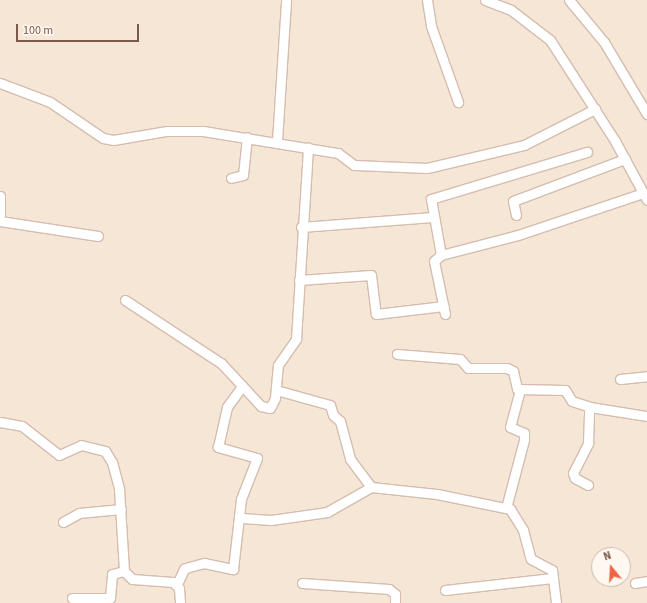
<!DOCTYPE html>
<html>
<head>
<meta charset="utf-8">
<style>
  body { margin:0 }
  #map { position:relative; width:647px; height:603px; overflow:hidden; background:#fef4e8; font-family:"Source Sans 3",sans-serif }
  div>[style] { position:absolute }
  .residential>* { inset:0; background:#f6e6d6 }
  .roads { filter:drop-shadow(1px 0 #d4bdaf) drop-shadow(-1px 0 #d4bdaf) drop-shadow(0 1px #d4bdaf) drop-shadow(0 -1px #d4bdaf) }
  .minor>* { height:9px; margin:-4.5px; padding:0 4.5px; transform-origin:4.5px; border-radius:4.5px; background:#fff }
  span { translate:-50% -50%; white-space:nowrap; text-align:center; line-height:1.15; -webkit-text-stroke:3px #fff8f0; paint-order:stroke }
  .north { position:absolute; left:591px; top:547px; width:40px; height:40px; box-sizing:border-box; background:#fff8f0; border:1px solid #cab8ad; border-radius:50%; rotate:342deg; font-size:11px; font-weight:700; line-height:16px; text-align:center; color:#7b5849 }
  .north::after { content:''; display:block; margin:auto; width:14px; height:18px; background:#ef6346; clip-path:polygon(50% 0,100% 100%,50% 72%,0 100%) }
  .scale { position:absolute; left:16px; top:24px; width:123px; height:18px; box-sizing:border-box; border:2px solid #7b5849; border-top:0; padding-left:5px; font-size:12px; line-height:14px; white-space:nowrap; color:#7b5849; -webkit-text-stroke:3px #fff8f0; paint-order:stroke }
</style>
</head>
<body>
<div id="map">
  <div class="residential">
    <i style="clip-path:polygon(evenodd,0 0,647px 0,647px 603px,0 603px,0 0,599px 555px,623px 555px,623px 579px,599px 579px,599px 555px)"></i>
  </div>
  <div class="roads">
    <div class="minor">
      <i style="left:427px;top:0;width:26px;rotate:81deg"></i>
      <i style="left:431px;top:26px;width:81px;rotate:70.4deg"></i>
      <i style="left:485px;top:0;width:28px;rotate:21deg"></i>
      <i style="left:511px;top:10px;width:49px;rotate:37.6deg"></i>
      <i style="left:550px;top:40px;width:120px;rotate:57.2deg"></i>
      <i style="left:615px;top:141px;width:67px;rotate:61.5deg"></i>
      <i style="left:569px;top:0;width:55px;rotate:50.2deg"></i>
      <i style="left:604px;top:42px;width:84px;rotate:59.2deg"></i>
      <i style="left:0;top:83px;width:53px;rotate:20.8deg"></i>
      <i style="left:50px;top:102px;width:64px;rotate:34.2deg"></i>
      <i style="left:103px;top:138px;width:10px;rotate:11deg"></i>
      <i style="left:113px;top:140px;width:55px;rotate:-9.5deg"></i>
      <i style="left:167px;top:131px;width:36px"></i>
      <i style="left:203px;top:131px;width:137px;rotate:9.3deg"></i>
      <i style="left:338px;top:153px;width:20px;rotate:37deg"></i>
      <i style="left:354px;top:165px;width:73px;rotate:2.4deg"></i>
      <i style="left:427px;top:168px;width:100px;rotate:-13.3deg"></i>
      <i style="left:524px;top:145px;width:80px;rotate:-26.9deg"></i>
      <i style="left:277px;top:141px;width:141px;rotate:-86.3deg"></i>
      <i style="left:231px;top:178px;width:12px;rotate:-14deg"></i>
      <i style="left:243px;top:175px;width:38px;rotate:-84deg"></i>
      <i style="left:0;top:196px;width:19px;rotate:90deg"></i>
      <i style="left:516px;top:215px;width:14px;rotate:-102deg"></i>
      <i style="left:513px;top:201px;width:120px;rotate:-20.6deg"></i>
      <i style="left:0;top:221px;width:99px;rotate:8.7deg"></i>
      <i style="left:301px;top:227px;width:132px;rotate:-4.3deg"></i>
      <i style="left:441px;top:255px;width:80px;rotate:-14.6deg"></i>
      <i style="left:518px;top:235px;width:132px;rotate:-18.6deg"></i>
      <i style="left:299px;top:280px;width:72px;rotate:-4deg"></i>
      <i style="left:371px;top:275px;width:39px;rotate:83deg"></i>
      <i style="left:376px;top:314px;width:68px;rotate:-6.7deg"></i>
      <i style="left:125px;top:300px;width:115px;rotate:33.3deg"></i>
      <i style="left:221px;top:363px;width:59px;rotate:47.1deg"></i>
      <i style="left:261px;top:406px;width:9px;rotate:13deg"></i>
      <i style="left:270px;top:408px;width:11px;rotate:-63deg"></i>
      <i style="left:275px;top:398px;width:33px;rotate:-85deg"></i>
      <i style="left:278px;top:365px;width:32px;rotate:-55deg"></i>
      <i style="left:296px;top:339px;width:192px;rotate:-86.4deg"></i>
      <i style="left:445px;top:314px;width:54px;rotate:-101.7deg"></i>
      <i style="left:434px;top:261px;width:9px;rotate:-41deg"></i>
      <i style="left:441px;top:255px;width:57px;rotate:-100.1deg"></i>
      <i style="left:431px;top:199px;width:163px;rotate:-16.8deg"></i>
      <i style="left:397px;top:354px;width:63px;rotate:4.5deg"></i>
      <i style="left:460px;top:359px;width:12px;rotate:48deg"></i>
      <i style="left:468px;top:368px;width:39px"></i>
      <i style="left:507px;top:368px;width:7px;rotate:27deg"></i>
      <i style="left:513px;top:371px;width:18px;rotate:77deg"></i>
      <i style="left:517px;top:389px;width:48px;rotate:1.2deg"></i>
      <i style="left:565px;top:390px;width:13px;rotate:58deg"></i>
      <i style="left:572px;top:401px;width:19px;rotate:18deg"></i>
      <i style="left:590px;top:407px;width:58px;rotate:9deg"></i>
      <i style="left:620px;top:379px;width:27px;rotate:-6deg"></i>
      <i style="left:276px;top:390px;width:56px;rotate:15.5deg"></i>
      <i style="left:330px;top:405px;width:10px;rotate:73deg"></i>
      <i style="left:333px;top:415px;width:9px;rotate:41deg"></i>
      <i style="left:340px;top:421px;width:39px;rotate:75deg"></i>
      <i style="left:350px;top:459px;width:35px;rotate:53deg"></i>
      <i style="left:371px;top:487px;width:66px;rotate:6.1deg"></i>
      <i style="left:437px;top:494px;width:75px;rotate:11.6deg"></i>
      <i style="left:510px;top:509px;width:25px;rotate:58deg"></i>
      <i style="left:523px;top:530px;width:30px;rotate:75deg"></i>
      <i style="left:531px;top:559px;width:24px;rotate:28deg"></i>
      <i style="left:552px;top:570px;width:33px;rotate:83deg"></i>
      <i style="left:0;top:422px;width:22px;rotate:10deg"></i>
      <i style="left:22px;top:426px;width:47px;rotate:38.1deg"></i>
      <i style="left:59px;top:455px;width:24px;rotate:-24deg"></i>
      <i style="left:81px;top:445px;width:25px;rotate:14deg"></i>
      <i style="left:105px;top:451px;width:13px;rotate:58deg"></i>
      <i style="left:112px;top:462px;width:28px;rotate:75deg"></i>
      <i style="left:119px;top:489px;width:82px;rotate:86.5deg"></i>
      <i style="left:124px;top:571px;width:11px;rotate:45deg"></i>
      <i style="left:132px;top:579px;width:41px;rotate:4.2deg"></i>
      <i style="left:173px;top:582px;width:8px;rotate:45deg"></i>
      <i style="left:179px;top:588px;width:15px;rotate:86deg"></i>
      <i style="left:588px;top:485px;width:15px;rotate:-152deg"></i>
      <i style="left:575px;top:478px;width:5px;rotate:-112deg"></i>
      <i style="left:573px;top:473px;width:34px;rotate:-63deg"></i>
      <i style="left:588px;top:443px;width:36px;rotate:-88deg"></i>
      <i style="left:506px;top:508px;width:70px;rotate:-75.2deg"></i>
      <i style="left:524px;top:440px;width:7px;rotate:-90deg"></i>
      <i style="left:524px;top:433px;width:15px;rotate:-157deg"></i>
      <i style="left:510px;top:427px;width:38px;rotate:-75deg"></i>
      <i style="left:241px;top:518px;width:30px;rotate:4deg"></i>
      <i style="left:271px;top:520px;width:57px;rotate:-8.1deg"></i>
      <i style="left:327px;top:512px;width:51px;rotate:-29.6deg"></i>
      <i style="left:63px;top:522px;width:18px;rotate:-29deg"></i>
      <i style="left:79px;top:513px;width:42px;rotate:-5.4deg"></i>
      <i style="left:302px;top:583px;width:87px;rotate:3.9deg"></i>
      <i style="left:389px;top:589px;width:8px;rotate:40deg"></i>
      <i style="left:395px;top:594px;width:9px;rotate:90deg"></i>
      <i style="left:635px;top:583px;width:12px;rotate:-9deg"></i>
      <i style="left:177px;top:584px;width:17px;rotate:-65deg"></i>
      <i style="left:184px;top:569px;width:5px;rotate:-22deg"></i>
      <i style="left:189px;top:567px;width:16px;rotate:-15deg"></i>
      <i style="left:204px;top:563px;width:30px;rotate:12deg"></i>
      <i style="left:233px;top:569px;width:70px;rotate:-83.5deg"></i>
      <i style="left:241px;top:499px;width:44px;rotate:-68.7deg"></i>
      <i style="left:257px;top:458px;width:41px;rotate:-164.2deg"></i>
      <i style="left:218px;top:447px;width:41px;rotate:-77.3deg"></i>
      <i style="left:227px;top:407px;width:26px;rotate:-54deg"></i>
      <i style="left:445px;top:590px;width:108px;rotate:-6.4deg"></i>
      <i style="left:72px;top:598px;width:38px"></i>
      <i style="left:110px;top:598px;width:24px;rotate:-85deg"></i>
      <i style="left:112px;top:574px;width:12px;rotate:-14deg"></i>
    </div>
  </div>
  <div class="north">N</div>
  <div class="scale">100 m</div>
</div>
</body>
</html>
